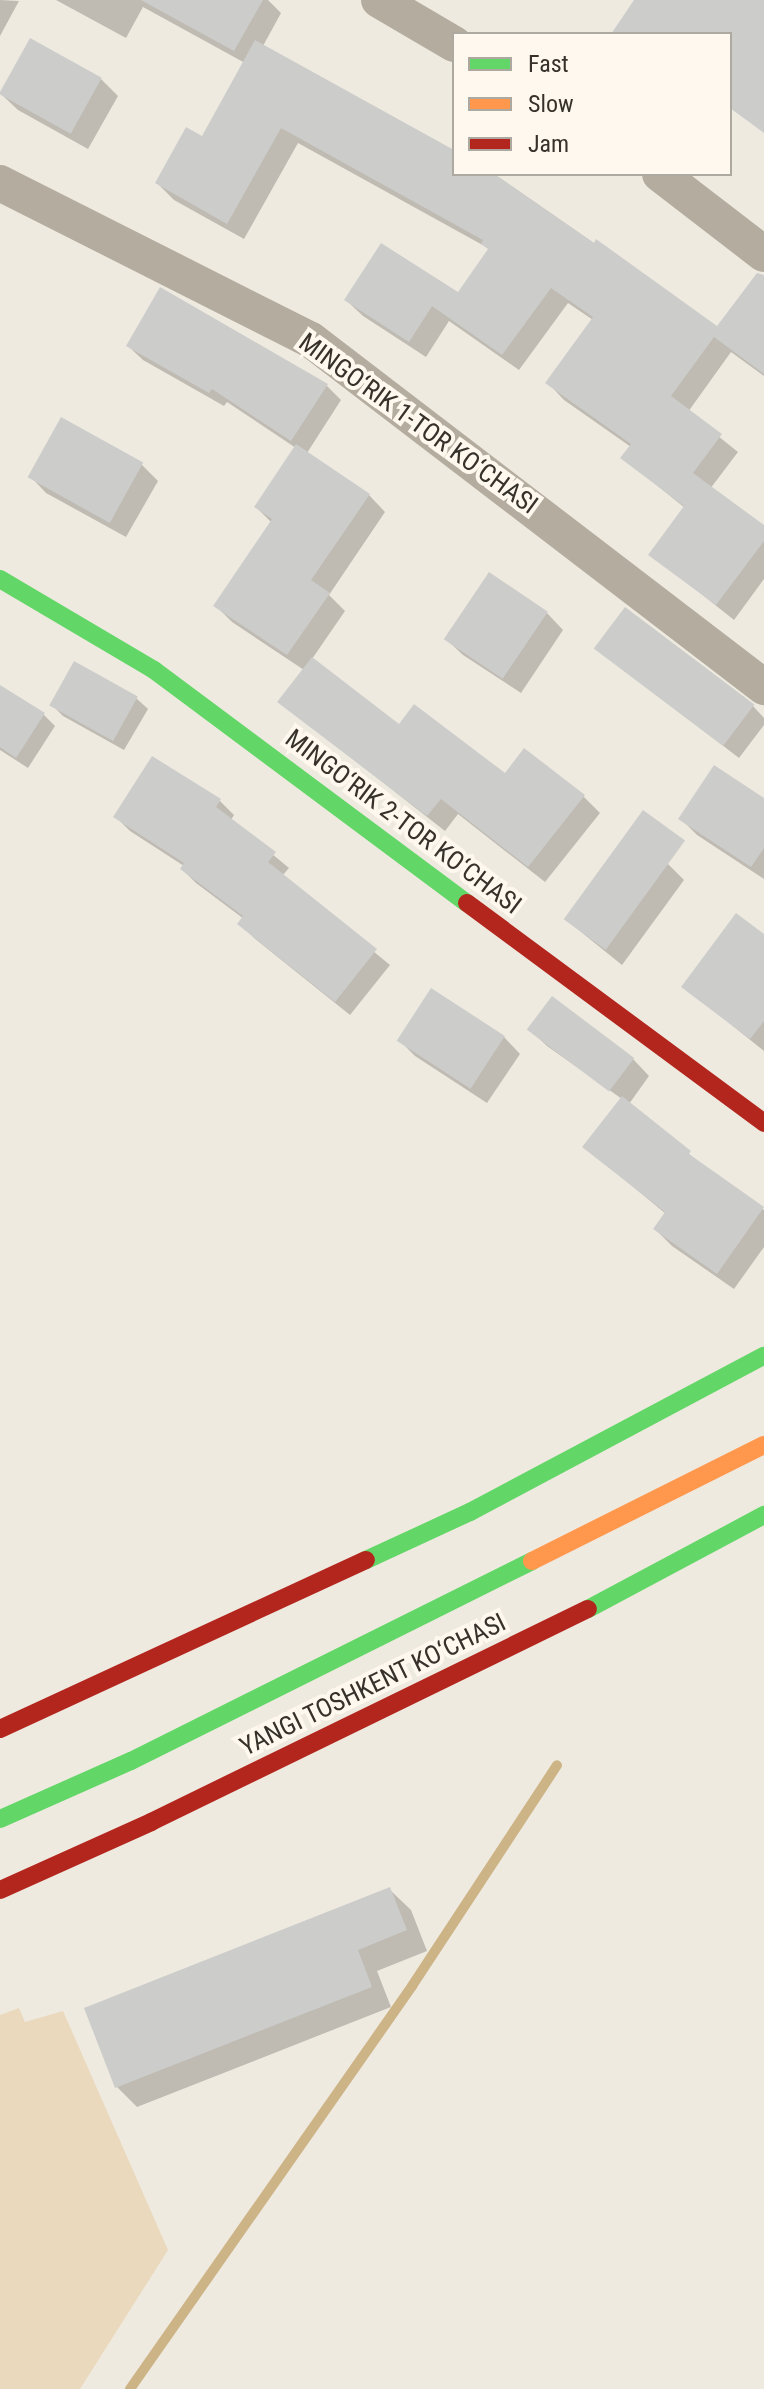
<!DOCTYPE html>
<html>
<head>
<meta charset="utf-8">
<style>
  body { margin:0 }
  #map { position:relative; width:764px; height:2389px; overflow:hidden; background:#efeae0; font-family:"Roboto Condensed",sans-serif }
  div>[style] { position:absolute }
  .green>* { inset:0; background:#ead9bc }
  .shadow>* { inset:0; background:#0003 }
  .stream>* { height:10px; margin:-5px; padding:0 5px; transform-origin:5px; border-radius:5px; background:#cdb486 }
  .building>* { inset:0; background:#cccdcb; transform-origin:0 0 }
  .street>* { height:36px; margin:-18px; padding:0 18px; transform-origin:18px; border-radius:18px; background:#b4ad9f }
  .fast>* { height:18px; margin:-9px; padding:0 9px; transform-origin:9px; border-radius:9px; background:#63d668 }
  .slow>* { height:18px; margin:-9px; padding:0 9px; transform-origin:9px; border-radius:9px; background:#ff974d }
  .jam>* { height:18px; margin:-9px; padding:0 9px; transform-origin:9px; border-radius:9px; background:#b3261e }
  span { translate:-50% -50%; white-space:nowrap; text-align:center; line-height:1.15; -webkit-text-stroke:8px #fef8ee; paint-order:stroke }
  .street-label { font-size:26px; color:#36322b }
  .legend { position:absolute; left:452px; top:32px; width:280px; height:144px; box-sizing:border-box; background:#fef8ee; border:2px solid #aea9a0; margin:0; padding:10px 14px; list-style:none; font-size:24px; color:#36322b }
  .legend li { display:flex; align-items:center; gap:16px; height:40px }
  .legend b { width:40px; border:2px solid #aea9a0 }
</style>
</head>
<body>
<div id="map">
  <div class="green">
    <i style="clip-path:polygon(19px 2008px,25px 2022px,63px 2011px,168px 2250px,80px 2389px,0 2389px,0 2015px)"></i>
  </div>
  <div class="shadow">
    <i style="clip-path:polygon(0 0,19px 1px,0 36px)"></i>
    <i style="clip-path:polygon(56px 0,268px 0,281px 13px,263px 46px,454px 152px,454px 174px,493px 174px,500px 178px,718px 329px,764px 277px,764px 376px,731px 352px,688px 412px,738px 452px,710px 489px,764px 528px,764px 579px,734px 620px,651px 554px,685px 508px,623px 458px,631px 447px,564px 400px,548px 383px,593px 320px,568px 303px,519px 370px,449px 321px,426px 357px,363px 316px,346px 300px,458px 295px,490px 250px,488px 248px,298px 143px,244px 239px,174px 200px,157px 183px,202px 139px,245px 63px,143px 7px,126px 38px)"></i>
    <i style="clip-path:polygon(101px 79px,118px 96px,88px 149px,18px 110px,1px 94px)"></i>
    <i style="clip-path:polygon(128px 346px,327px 386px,341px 400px,307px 453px,369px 495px,385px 512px,329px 595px,345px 611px,312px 659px,399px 727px,505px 776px,583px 796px,600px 813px,545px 882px,458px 814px,445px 831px,280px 702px,304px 670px,232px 622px,216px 606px,272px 523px,256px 507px,296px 448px,227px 402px,224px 406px,143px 360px)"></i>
    <i style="clip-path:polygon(141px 464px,158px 481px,126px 537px,46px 493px,30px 476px)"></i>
    <i style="clip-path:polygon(547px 613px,563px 630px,521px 693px,463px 655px,446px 639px)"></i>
    <i style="clip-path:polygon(597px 649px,753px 706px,764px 718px,764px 725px,739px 758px)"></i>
    <i style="clip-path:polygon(0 688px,43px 714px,55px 726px,28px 768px,0 750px)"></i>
    <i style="clip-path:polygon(136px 698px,148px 709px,124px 750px,63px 716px,52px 705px)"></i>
    <i style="clip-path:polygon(764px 800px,764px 879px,697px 835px,680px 818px)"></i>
    <i style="clip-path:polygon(220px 801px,234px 815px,231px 820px,289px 868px,282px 876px,390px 965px,350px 1015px,254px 938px,240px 923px,244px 919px,196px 883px,182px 869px,184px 866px,130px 831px,116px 817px)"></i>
    <i style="clip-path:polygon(668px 864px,684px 880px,622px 965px,565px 919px)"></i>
    <i style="clip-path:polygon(764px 936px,764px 1051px,683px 986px)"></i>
    <i style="clip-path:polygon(530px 1030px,633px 1059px,649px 1076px,629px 1104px,708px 1170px,764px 1210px,764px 1247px,734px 1289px,672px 1246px,655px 1229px,666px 1214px,585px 1147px,622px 1099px,547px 1046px)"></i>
    <i style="clip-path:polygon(504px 1037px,520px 1054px,487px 1103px,415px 1056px,399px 1040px)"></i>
    <i style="clip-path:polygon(390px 1890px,411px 1910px,427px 1951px,377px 1971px,391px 2007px,137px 2107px,117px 2087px)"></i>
  </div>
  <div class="stream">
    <i style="left:130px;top:2389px;width:492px;rotate:-55deg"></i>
    <i style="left:412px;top:1986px;width:264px;rotate:-56.7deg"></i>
  </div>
  <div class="building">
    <i style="clip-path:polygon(141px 0,263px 0,234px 51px)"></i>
    <i style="clip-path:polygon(634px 0,764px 0,764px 133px,730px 108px,730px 34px,611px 34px)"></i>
    <i style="left:30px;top:38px;width:82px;height:64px;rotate:29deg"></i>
    <i style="clip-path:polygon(255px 40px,454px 150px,454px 174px,494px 174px,594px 243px,596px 239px,717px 326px,757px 273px,764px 275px,764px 374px,714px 337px,671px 396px,722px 434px,693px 473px,764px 525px,764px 541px,716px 605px,648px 555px,684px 506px,620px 458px,631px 444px,545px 383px,593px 317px,551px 288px,502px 355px,432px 306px,409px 342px,344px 300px,381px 243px,458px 292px,488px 249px,481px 244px,483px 240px,281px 128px,227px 224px,155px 183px,186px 127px,202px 136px)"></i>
    <i style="clip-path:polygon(160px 287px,328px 384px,291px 441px,212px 389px,209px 393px,126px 346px)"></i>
    <i style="left:61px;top:417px;width:94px;height:69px;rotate:29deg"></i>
    <i style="clip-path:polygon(296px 444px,370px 494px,311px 580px,330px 593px,287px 655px,213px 606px,272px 519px,254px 507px)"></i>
    <i style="left:489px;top:572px;width:71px;height:81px;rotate:34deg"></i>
    <i style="left:625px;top:607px;width:162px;height:52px;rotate:37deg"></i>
    <i style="clip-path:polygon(312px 657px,399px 724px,414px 704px,505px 773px,524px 748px,585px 795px,528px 867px,441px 799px,427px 816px,277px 702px)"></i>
    <i style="left:74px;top:661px;width:73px;height:51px;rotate:29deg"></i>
    <i style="clip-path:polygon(0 685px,45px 713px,16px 758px,0 747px)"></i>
    <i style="clip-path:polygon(152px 756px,221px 799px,216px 807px,276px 852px,268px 862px,377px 949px,335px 1002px,237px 924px,243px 916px,180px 869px,184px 863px,113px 817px)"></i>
    <i style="clip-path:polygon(714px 765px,764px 798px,764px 848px,751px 867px,678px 819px)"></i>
    <i style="left:643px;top:810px;width:52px;height:135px;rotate:36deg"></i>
    <i style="clip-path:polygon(736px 913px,764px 934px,764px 1021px,750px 1039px,681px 987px)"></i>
    <i style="left:431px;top:988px;width:88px;height:63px;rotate:33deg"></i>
    <i style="left:552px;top:996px;width:103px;height:42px;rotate:37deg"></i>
    <i style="clip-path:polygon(622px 1096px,691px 1151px,689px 1154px,764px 1207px,717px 1274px,653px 1229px,665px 1212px,582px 1147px)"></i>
    <i style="clip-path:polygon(390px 1887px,407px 1930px,358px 1950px,372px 1987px,115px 2088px,84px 2008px)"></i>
  </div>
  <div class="street">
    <i style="left:379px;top:0;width:87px;rotate:30.4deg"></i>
    <i style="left:660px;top:174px;width:131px;rotate:37.6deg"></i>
    <i style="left:0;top:183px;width:348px;rotate:26.8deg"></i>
    <i style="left:311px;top:340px;width:571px;rotate:37.45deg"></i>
  </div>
  <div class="fast">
    <i style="left:0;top:579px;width:179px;rotate:30.6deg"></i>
    <i style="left:154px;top:670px;width:390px;rotate:36.7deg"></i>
    <i style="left:366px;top:1560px;width:115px;rotate:-24.8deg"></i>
    <i style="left:470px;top:1512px;width:333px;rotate:-28deg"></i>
    <i style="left:588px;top:1609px;width:200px;rotate:-28.1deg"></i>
    <i style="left:0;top:1819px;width:143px;rotate:-23.9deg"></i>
    <i style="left:131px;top:1761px;width:448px;rotate:-26.5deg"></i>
  </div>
  <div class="slow">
    <i style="left:532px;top:1561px;width:259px;rotate:-26.6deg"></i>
  </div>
  <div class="jam">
    <i style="left:467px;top:903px;width:370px;rotate:36.5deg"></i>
    <i style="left:0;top:1729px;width:403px;rotate:-24.8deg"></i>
    <i style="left:0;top:1890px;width:166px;rotate:-24.2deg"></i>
    <i style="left:151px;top:1822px;width:486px;rotate:-26deg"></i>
  </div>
  <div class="street-label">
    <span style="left:418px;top:424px;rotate:36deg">MINGO‘RIK 1-TOR KO‘CHASI</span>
    <span style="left:403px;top:822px;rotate:37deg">MINGO‘RIK 2-TOR KO‘CHASI</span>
    <span style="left:373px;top:1685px;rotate:-26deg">YANGI TOSHKENT KO‘CHASI</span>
  </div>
  <ul class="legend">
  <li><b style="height:10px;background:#63d668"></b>Fast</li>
  <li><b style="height:10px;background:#ff974d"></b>Slow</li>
  <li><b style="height:10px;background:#b3261e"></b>Jam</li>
  </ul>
</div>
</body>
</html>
